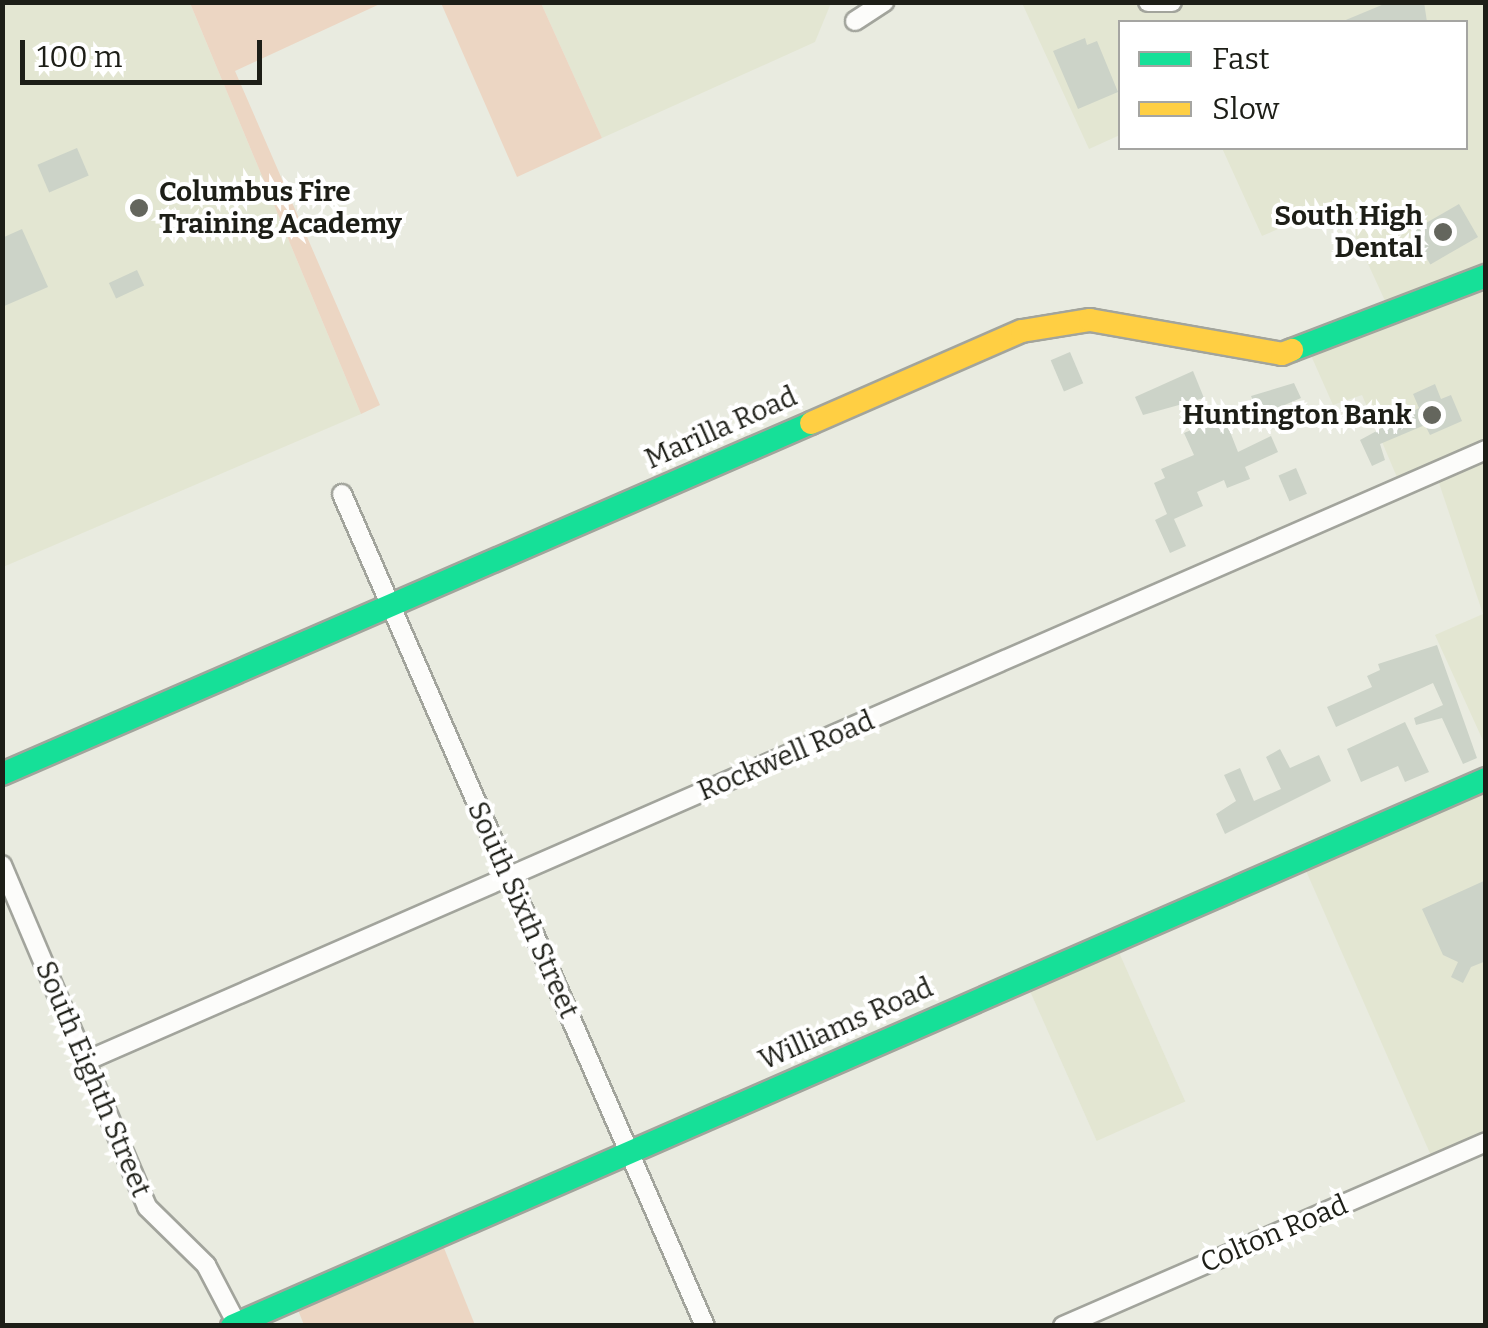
<!DOCTYPE html>
<html>
<head>
<meta charset="utf-8">
<style>
  body { margin:0 }
  #map { position:relative; width:1488px; height:1328px; overflow:hidden; background:#e9ebe0; font-family:Bitter,serif }
  div>[style] { position:absolute }
  .built>* { inset:0; background:#e3e6d2; transform-origin:0 0 }
  .green>* { inset:0; background:#ecd6c3 }
  .building>* { inset:0; background:#ccd3c8; transform-origin:0 0 }
  .roads { filter:drop-shadow(2px 0 #a2a49c) drop-shadow(-2px 0 #a2a49c) drop-shadow(0 2px #a2a49c) drop-shadow(0 -2px #a2a49c) }
  .street>* { height:18px; margin:-9px; padding:0 9px; transform-origin:9px; border-radius:9px; background:#fcfcfa }
  .fast>* { height:22px; margin:-11px; padding:0 11px; transform-origin:11px; border-radius:11px; background:#16e098 }
  .slow>* { height:22px; margin:-11px; padding:0 11px; transform-origin:11px; border-radius:11px; background:#ffcf43 }
  .dots>* { width:28px; height:28px; translate:-50% -50%; box-sizing:border-box; border:5px solid #fff; border-radius:50% }
  span { translate:-50% -50%; white-space:nowrap; text-align:center; line-height:1.15; -webkit-text-stroke:8px #fff; paint-order:stroke }
  .poi-label { font-size:28px; color:#1d1e17; font-weight:700 }
  .left { translate:0 -50%; text-align:left }
  .right { translate:-100% -50%; text-align:right }
  .street-label { font-size:28px; color:#1d1e17 }
  .frame { position:absolute; inset:0; border:5px solid #1d1e17; pointer-events:none }
  .legend { position:absolute; left:1118px; top:20px; width:350px; height:130px; box-sizing:border-box; background:#fff; border:2px solid #a5a5a2; margin:0; padding:12px 18px; list-style:none; font-size:30px; color:#1d1e17 }
  .legend li { display:flex; align-items:center; gap:20px; height:50px }
  .legend b { width:50px; border:2px solid #a5a5a2 }
  .scale { position:absolute; left:20px; top:40px; width:242px; height:45px; box-sizing:border-box; border:5px solid #1d1e17; border-top:0; padding-left:12px; font-size:30px; line-height:35px; white-space:nowrap; color:#1d1e17; -webkit-text-stroke:8px #fff; paint-order:stroke }
</style>
</head>
<body>
<div id="map">
  <div class="built">
    <i style="clip-path:polygon(3px 3px,190px 3px,361px 414px,3px 567px)"></i>
    <i style="clip-path:polygon(541px 3px,831px 3px,815px 42px,602px 138px)"></i>
    <i style="clip-path:polygon(1022px 3px,1485px 3px,1485px 745px,1435px 635px,1483px 614px,1438px 480px,1405px 496px,1362px 395px,1333px 405px,1309px 351px,1392px 316px,1340px 203px,1262px 236px,1222px 148px,1466px 148px,1466px 22px,1120px 22px,1120px 135px,1089px 149px)"></i>
    <i style="clip-path:polygon(1485px 785px,1485px 1147px,1436px 1167px,1303px 864px)"></i>
    <i style="left:1117px;top:948px;width:168px;height:97px;rotate:66deg"></i>
  </div>
  <div class="green">
    <i style="clip-path:polygon(190px 3px,382px 3px,235px 71px,380px 405px,361px 414px)"></i>
    <i style="clip-path:polygon(441px 3px,541px 3px,602px 138px,517px 177px)"></i>
    <i style="clip-path:polygon(444px 1248px,475px 1325px,304px 1325px,298px 1310px)"></i>
  </div>
  <div class="building">
    <i style="clip-path:polygon(1389px 2px,1424px 2px,1427px 22px,1341px 22px)"></i>
    <i style="clip-path:polygon(1085px 38px,1087px 45px,1097px 41px,1118px 92px,1078px 109px,1053px 51px)"></i>
    <i style="left:77px;top:148px;width:30px;height:43px;rotate:67deg"></i>
    <i style="left:1459px;top:204px;width:38px;height:55px;rotate:60deg"></i>
    <i style="clip-path:polygon(22px 229px,48px 287px,2px 307px,2px 238px)"></i>
    <i style="left:137px;top:270px;width:17px;height:31px;rotate:65deg"></i>
    <i style="left:1070px;top:352px;width:34px;height:21px;rotate:67deg"></i>
    <i style="clip-path:polygon(1193px 371px,1204px 398px,1143px 415px,1135px 397px)"></i>
    <i style="clip-path:polygon(1294px 383px,1301px 398px,1229px 429px,1238px 452px,1271px 436px,1278px 452px,1245px 467px,1250px 479px,1227px 488px,1224px 480px,1197px 492px,1203px 506px,1174px 519px,1186px 546px,1170px 553px,1155px 520px,1167px 514px,1154px 483px,1165px 478px,1161px 469px,1194px 455px,1184px 433px,1254px 403px,1251px 396px)"></i>
    <i style="clip-path:polygon(1435px 384px,1441px 399px,1451px 395px,1462px 421px,1430px 435px,1425px 425px,1380px 444px,1385px 460px,1372px 466px,1360px 440px,1419px 408px,1413px 394px)"></i>
    <i style="left:1296px;top:468px;width:28px;height:19px;rotate:67deg"></i>
    <i style="clip-path:polygon(1437px 645px,1477px 758px,1463px 764px,1442px 718px,1416px 725px,1414px 718px,1443px 705px,1433px 683px,1336px 727px,1327px 707px,1372px 687px,1367px 676px,1380px 670px,1378px 664px)"></i>
    <i style="clip-path:polygon(1405px 722px,1429px 772px,1405px 782px,1398px 766px,1361px 782px,1347px 749px)"></i>
    <i style="clip-path:polygon(1280px 749px,1290px 768px,1319px 755px,1331px 781px,1225px 834px,1216px 814px,1236px 801px,1224px 775px,1240px 768px,1254px 801px,1281px 789px,1266px 757px)"></i>
    <i style="clip-path:polygon(1486px 880px,1486px 961px,1471px 967px,1463px 983px,1451px 977px,1458px 962px,1443px 955px,1422px 909px)"></i>
  </div>
  <div class="roads">
    <div class="street">
      <i style="left:1148px;top:2px;width:24px"></i>
      <i style="left:855px;top:21px;width:35px;rotate:-33deg"></i>
      <i style="left:342px;top:494px;width:908px;rotate:66.43deg"></i>
      <i style="left:2px;top:865px;width:371px;rotate:67deg"></i>
      <i style="left:147px;top:1207px;width:83px;rotate:44.5deg"></i>
      <i style="left:206px;top:1265px;width:69px;rotate:62.3deg"></i>
      <i style="left:86px;top:1061px;width:1528px;rotate:-23.58deg"></i>
      <i style="left:1063px;top:1326px;width:461px;rotate:-23.5deg"></i>
    </div>
    <div class="fast">
      <i style="left:1292px;top:350px;width:208px;rotate:-20.9deg"></i>
      <i style="left:2px;top:774px;width:882px;rotate:-23.45deg"></i>
      <i style="left:232px;top:1326px;width:1368px;rotate:-23.57deg"></i>
    </div>
    <div class="slow">
      <i style="left:811px;top:423px;width:230px;rotate:-23.6deg"></i>
      <i style="left:1022px;top:331px;width:69px;rotate:-9.2deg"></i>
      <i style="left:1090px;top:320px;width:195px;rotate:10deg"></i>
      <i style="left:1282px;top:354px;width:11px;rotate:-22deg"></i>
    </div>
  </div>
  <div class="dots">
    <i style="left:139px;top:208px;background:#64665d"></i>
    <i style="left:1443px;top:232px;background:#64665d"></i>
    <i style="left:1432px;top:415px;background:#64665d"></i>
  </div>
  <div class="poi-label">
    <span class="left" style="left:159px;top:208px">Columbus Fire<br>Training Academy</span>
    <span class="right" style="left:1423px;top:232px">South High<br>Dental</span>
    <span class="right" style="left:1412px;top:415px">Huntington Bank</span>
  </div>
  <div class="street-label">
    <span style="left:721px;top:428px;rotate:-24deg">Marilla Road</span>
    <span style="left:786px;top:756px;rotate:-23deg">Rockwell Road</span>
    <span style="left:523px;top:910px;rotate:66deg">South Sixth Street</span>
    <span style="left:846px;top:1024px;rotate:-24deg">Williams Road</span>
    <span style="left:93px;top:1079px;rotate:67deg">South Eighth Street</span>
    <span style="left:1274px;top:1234px;rotate:-23deg">Colton Road</span>
  </div>
  <div class="frame"></div>
  <ul class="legend">
  <li><b style="height:12px;background:#16e098"></b>Fast</li>
  <li><b style="height:12px;background:#ffcf43"></b>Slow</li>
  </ul>
  <div class="scale">100 m</div>
</div>
</body>
</html>
